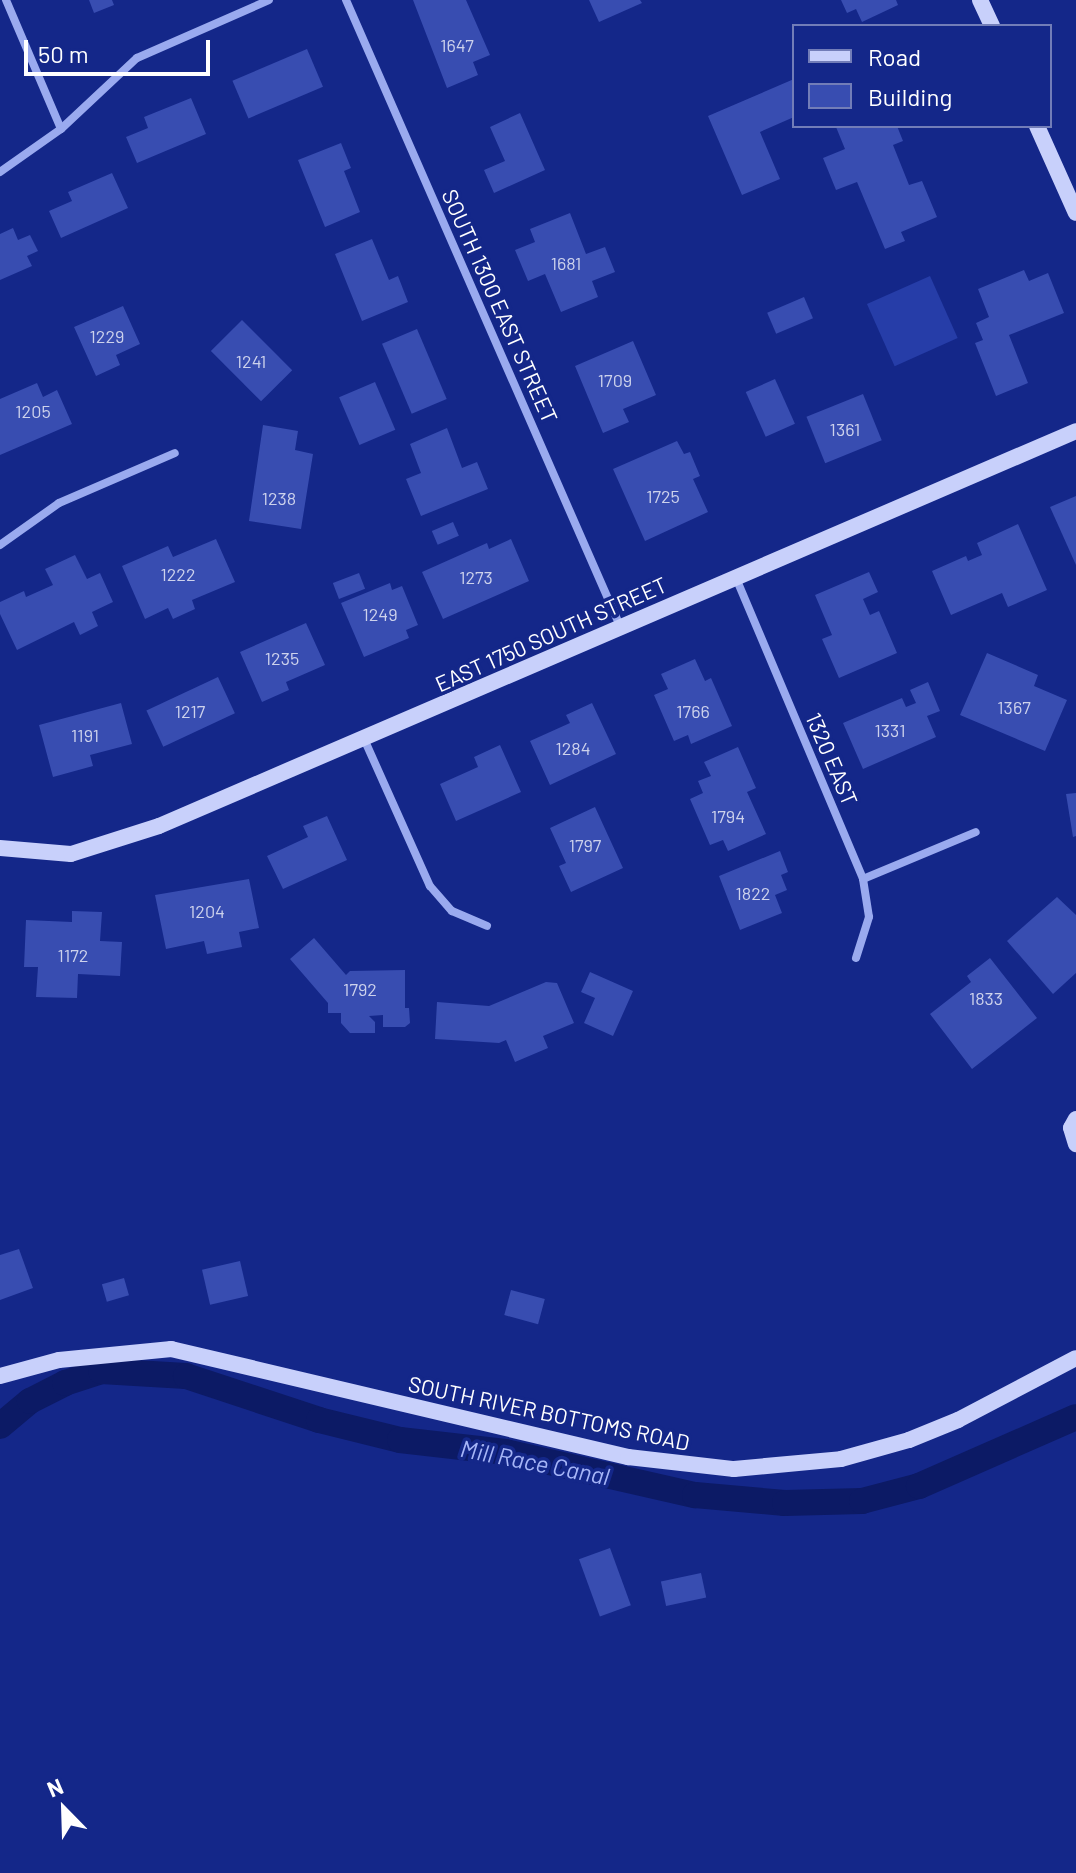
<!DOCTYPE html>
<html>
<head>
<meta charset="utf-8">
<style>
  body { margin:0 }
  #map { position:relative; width:1076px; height:1873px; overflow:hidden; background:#142789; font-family:Barlow,sans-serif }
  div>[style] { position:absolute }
  .green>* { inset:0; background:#263da8; transform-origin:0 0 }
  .canal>* { height:26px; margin:-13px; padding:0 13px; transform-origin:13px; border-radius:13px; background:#0c1a65 }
  .building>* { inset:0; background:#384db1; transform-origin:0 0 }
  .street>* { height:8px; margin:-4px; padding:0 4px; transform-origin:4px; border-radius:4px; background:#9aaaef }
  .secondary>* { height:16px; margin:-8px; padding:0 8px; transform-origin:8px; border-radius:8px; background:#c8d0fb }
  span { translate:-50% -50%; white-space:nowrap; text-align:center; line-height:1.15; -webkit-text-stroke:7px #142789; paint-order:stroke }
  .number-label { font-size:18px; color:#cdd2ec }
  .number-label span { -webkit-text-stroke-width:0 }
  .street-label { font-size:22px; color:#fff }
  .water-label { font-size:24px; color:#a6b5f7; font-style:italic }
  .legend { position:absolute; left:792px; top:24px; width:260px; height:104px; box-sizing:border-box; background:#142789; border:2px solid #727db8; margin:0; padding:10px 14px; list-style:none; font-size:24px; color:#fff }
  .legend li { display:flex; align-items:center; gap:16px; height:40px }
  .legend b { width:40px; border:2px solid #727db8 }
  .north { position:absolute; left:24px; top:1769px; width:80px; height:80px; -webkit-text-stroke:6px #142789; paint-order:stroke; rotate:337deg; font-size:22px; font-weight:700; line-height:32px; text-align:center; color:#fff }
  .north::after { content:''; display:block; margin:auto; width:28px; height:36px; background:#fff; clip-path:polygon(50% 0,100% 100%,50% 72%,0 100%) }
  .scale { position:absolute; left:24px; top:40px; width:186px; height:36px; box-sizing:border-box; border:4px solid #fff; border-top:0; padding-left:10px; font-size:24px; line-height:28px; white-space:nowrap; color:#fff; -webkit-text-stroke:6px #142789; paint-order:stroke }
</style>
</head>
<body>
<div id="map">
  <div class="green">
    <i style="left:930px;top:276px;width:68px;height:69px;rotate:66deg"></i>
  </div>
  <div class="canal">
    <i style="left:0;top:1426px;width:39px;rotate:-40deg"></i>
    <i style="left:30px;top:1401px;width:39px;rotate:-27deg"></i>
    <i style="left:65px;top:1383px;width:38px;rotate:-18deg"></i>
    <i style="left:101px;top:1371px;width:85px;rotate:3.4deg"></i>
    <i style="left:186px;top:1376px;width:140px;rotate:18.3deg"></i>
    <i style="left:319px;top:1420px;width:83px;rotate:13.9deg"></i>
    <i style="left:400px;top:1440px;width:106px;rotate:6.5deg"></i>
    <i style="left:505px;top:1452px;width:195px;rotate:12.8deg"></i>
    <i style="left:695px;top:1495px;width:90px;rotate:5.1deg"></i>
    <i style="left:785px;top:1503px;width:77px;rotate:-1.5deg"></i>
    <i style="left:862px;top:1501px;width:59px;rotate:-14.7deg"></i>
    <i style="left:919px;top:1486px;width:171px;rotate:-23.7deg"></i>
  </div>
  <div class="building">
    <i style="clip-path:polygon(89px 0,112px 0,114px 5px,94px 13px)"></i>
    <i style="clip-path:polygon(413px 0,466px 0,490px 55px,473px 62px,478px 75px,447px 88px)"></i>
    <i style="clip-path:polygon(589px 0,640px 0,642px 3px,599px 22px)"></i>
    <i style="clip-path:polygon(841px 0,896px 0,898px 5px,862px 22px,856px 9px,847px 13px)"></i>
    <i style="left:307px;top:49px;width:41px;height:81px;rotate:67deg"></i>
    <i style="clip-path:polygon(794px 79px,794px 117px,760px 132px,780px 179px,742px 195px,708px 116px)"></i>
    <i style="clip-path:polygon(191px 98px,206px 134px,137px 163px,126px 137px,148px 128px,144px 117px)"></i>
    <i style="clip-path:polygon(520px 113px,545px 170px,494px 193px,484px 170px,505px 161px,490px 127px)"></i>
    <i style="clip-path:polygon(897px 126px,903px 141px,893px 145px,909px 185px,922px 181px,937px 217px,901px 232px,905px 241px,885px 249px,857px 182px,836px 190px,823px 158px,845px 149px,836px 127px)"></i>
    <i style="clip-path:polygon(341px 143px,351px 168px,344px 171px,360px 212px,325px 227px,298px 160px)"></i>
    <i style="clip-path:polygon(112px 173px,128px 208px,61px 238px,49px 211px,72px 201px,68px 192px)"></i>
    <i style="clip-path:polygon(570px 213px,586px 254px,605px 247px,615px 272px,592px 281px,598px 297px,561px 312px,545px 274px,528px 281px,515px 250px,535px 242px,530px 229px)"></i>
    <i style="clip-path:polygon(13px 228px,18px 240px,30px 235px,38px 251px,27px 256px,32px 266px,0 280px,0 234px)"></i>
    <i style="clip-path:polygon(372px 239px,389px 280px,398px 276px,408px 302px,362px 321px,335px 254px)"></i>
    <i style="clip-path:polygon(1024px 270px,1029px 281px,1048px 273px,1064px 313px,1009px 335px,1028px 383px,996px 396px,975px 343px,983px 340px,976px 323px,989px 317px,978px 289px)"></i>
    <i style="left:804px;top:297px;width:23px;height:40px;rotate:67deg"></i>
    <i style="clip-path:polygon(123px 306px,140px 344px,116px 355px,120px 365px,96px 376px,74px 327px)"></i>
    <i style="left:242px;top:320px;width:71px;height:44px;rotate:45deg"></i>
    <i style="left:417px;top:329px;width:76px;height:38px;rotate:67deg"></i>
    <i style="clip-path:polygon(633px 341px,656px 395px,623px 409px,629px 422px,603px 433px,575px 366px)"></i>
    <i style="left:775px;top:379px;width:49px;height:32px;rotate:66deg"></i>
    <i style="left:375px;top:382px;width:52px;height:39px;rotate:67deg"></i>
    <i style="clip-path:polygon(37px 383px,43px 397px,57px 390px,72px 424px,0 455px,0 399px)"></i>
    <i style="left:863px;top:394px;width:50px;height:61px;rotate:68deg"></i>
    <i style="clip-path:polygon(263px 425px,298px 431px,295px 450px,313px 454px,301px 529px,249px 521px)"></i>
    <i style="clip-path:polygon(447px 428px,462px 468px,477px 462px,488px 489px,421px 516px,406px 479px,421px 473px,410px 444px)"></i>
    <i style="clip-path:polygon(677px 441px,684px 454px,690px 452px,700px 476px,693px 479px,708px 512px,645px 541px,613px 469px)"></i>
    <i style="clip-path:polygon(1076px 496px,1076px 565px,1050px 507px)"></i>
    <i style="left:453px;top:522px;width:15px;height:23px;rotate:67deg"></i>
    <i style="clip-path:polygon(1018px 524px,1047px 590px,1008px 607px,1002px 593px,951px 615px,932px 571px,966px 556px,968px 561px,982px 555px,977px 543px)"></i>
    <i style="clip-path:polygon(216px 539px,235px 582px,192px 600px,195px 609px,173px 619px,168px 608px,145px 619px,122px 566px,168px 546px,173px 557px)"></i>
    <i style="clip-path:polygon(511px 539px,529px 581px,443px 619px,422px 572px,487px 543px,489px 549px)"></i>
    <i style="clip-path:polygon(75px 555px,87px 579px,100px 573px,113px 602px,92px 612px,98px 626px,80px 635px,74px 622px,17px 650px,0 614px,0 602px,24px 591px,26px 597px,53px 585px,45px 569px)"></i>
    <i style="clip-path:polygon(869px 572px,878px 592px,863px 599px,870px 615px,879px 611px,897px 653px,839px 678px,822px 639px,832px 635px,815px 595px)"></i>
    <i style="left:359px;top:573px;width:17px;height:28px;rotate:69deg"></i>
    <i style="clip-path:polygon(390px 583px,392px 590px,402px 586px,418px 625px,406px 630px,409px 638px,364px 657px,341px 603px)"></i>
    <i style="clip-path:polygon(306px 623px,325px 665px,286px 682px,289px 690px,262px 702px,240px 652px)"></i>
    <i style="clip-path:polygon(987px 653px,1038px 675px,1034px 686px,1067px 700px,1045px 751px,960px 715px)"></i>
    <i style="clip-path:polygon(695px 659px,705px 681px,711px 678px,732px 726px,691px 744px,688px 735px,674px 741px,654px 695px,668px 689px,661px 674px)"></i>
    <i style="left:218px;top:677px;width:40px;height:79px;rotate:65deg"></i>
    <i style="clip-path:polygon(928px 682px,940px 711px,927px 716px,936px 737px,863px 769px,843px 723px,902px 698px,906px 707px,916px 703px,910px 690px)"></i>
    <i style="clip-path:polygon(121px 703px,132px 744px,90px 755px,93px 766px,53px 777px,39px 725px)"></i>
    <i style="clip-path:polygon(592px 703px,616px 754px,550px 785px,530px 741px,570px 723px,566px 715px)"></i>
    <i style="clip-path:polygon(500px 745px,521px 792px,456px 821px,440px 784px,478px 767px,474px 757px)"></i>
    <i style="clip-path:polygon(738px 747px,756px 788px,747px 792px,766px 834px,728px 851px,723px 840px,710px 845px,690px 799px,703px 793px,698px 781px,711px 776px,704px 762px)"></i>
    <i style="clip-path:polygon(1076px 793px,1076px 836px,1073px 837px,1066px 794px)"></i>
    <i style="clip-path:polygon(595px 807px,623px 868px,571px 892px,559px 866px,566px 863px,550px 828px)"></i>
    <i style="clip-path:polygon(327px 816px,347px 860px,283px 889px,267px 856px,308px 837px,303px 826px)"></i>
    <i style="clip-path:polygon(780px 851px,788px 872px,781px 875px,787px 890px,775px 895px,782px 913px,740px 930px,719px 876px)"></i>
    <i style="clip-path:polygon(249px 879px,259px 928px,239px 932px,242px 947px,207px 954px,204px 941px,166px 949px,155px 895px)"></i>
    <i style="clip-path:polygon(1057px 897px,1076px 915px,1076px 973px,1053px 994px,1007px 941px)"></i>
    <i style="clip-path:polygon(72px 911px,102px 912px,100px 941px,122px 942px,120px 976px,78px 974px,77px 998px,36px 997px,38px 967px,24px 967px,26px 920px,72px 922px)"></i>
    <i style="clip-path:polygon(314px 938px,346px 975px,350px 971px,405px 970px,405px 1008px,409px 1008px,410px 1023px,405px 1027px,383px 1027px,383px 1015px,369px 1016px,375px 1022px,375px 1033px,350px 1033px,341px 1023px,341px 1013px,328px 1013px,328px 1003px,290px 959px)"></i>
    <i style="clip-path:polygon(990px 958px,1037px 1018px,972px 1069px,930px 1014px,971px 982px,967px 976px)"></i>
    <i style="clip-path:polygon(590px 972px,633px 991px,613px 1036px,584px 1023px,595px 998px,581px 992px)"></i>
    <i style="clip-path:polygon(546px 982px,557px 983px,574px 1023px,543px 1036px,548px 1048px,515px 1062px,506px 1040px,499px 1043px,435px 1039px,437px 1002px,489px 1006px)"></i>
    <i style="clip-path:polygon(19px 1249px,33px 1288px,0 1300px,0 1255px)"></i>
    <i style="left:240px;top:1261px;width:36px;height:39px;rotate:77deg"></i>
    <i style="left:124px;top:1278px;width:18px;height:23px;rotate:74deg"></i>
    <i style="left:511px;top:1290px;width:35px;height:26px;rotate:15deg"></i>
    <i style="left:610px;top:1548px;width:61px;height:33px;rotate:70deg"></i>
    <i style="left:701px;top:1573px;width:25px;height:41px;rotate:78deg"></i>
  </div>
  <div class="street">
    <i style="left:6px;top:0;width:140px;rotate:66.9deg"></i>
    <i style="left:346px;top:0;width:683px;rotate:66.36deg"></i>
    <i style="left:0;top:172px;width:75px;rotate:-35.2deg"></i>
    <i style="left:61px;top:129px;width:104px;rotate:-43.1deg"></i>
    <i style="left:137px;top:58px;width:144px;rotate:-23.7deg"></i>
    <i style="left:0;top:545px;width:72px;rotate:-35.4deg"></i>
    <i style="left:59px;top:503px;width:126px;rotate:-23.3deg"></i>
    <i style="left:736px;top:578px;width:327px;rotate:67.1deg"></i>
    <i style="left:863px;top:879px;width:38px;rotate:81deg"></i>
    <i style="left:869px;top:917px;width:43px;rotate:107.6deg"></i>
    <i style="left:365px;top:741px;width:159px;rotate:65.9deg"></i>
    <i style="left:430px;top:886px;width:33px;rotate:49deg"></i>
    <i style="left:452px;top:911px;width:38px;rotate:23deg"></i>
    <i style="left:863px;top:879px;width:122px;rotate:-22.6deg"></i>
  </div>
  <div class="secondary">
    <i style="left:980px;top:0;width:29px;rotate:65deg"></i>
    <i style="left:1037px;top:126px;width:95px;rotate:65.9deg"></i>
    <i style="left:0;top:848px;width:71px;rotate:4.8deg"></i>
    <i style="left:71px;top:854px;width:92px;rotate:-17.7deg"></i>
    <i style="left:159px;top:826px;width:998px;rotate:-23.3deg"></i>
    <i style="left:1076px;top:1119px;width:10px;rotate:119deg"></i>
    <i style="left:1071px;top:1128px;width:17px;rotate:73deg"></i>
    <i style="left:0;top:1376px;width:61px;rotate:-15.2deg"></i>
    <i style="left:59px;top:1360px;width:113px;rotate:-5.6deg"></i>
    <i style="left:171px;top:1349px;width:470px;rotate:13.3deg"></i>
    <i style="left:628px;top:1457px;width:107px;rotate:6.5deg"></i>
    <i style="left:734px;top:1469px;width:107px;rotate:-5.3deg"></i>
    <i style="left:841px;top:1459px;width:71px;rotate:-15.6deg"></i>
    <i style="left:909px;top:1440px;width:53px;rotate:-22.2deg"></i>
    <i style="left:958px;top:1420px;width:133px;rotate:-27.7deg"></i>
  </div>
  <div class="number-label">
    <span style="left:457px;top:45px">1647</span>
    <span style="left:566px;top:263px">1681</span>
    <span style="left:107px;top:336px">1229</span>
    <span style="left:251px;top:361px">1241</span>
    <span style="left:615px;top:380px">1709</span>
    <span style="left:33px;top:411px">1205</span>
    <span style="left:845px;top:429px">1361</span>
    <span style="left:663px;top:496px">1725</span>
    <span style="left:279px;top:498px">1238</span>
    <span style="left:178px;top:574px">1222</span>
    <span style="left:476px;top:577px">1273</span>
    <span style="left:380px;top:614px">1249</span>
    <span style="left:282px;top:658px">1235</span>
    <span style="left:1014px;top:707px">1367</span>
    <span style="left:190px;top:711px">1217</span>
    <span style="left:693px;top:711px">1766</span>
    <span style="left:890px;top:730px">1331</span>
    <span style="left:85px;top:735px">1191</span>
    <span style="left:573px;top:748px">1284</span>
    <span style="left:728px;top:816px">1794</span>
    <span style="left:585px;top:845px">1797</span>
    <span style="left:753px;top:893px">1822</span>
    <span style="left:207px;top:911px">1204</span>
    <span style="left:73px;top:955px">1172</span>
    <span style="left:360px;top:989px">1792</span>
    <span style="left:986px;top:998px">1833</span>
  </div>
  <div class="street-label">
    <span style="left:500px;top:306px;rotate:66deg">SOUTH 1300 EAST STREET</span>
    <span style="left:551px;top:634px;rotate:-24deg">EAST 1750 SOUTH STREET</span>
    <span style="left:832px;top:759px;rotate:67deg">1320 EAST</span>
    <span style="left:549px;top:1413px;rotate:12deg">SOUTH RIVER BOTTOMS ROAD</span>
  </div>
  <div class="water-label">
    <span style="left:535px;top:1462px;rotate:11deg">Mill Race Canal</span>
  </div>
  <ul class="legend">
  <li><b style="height:10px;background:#c8d0fb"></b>Road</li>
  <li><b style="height:22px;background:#384db1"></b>Building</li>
  </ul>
  <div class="north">N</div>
  <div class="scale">50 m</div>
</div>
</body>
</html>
